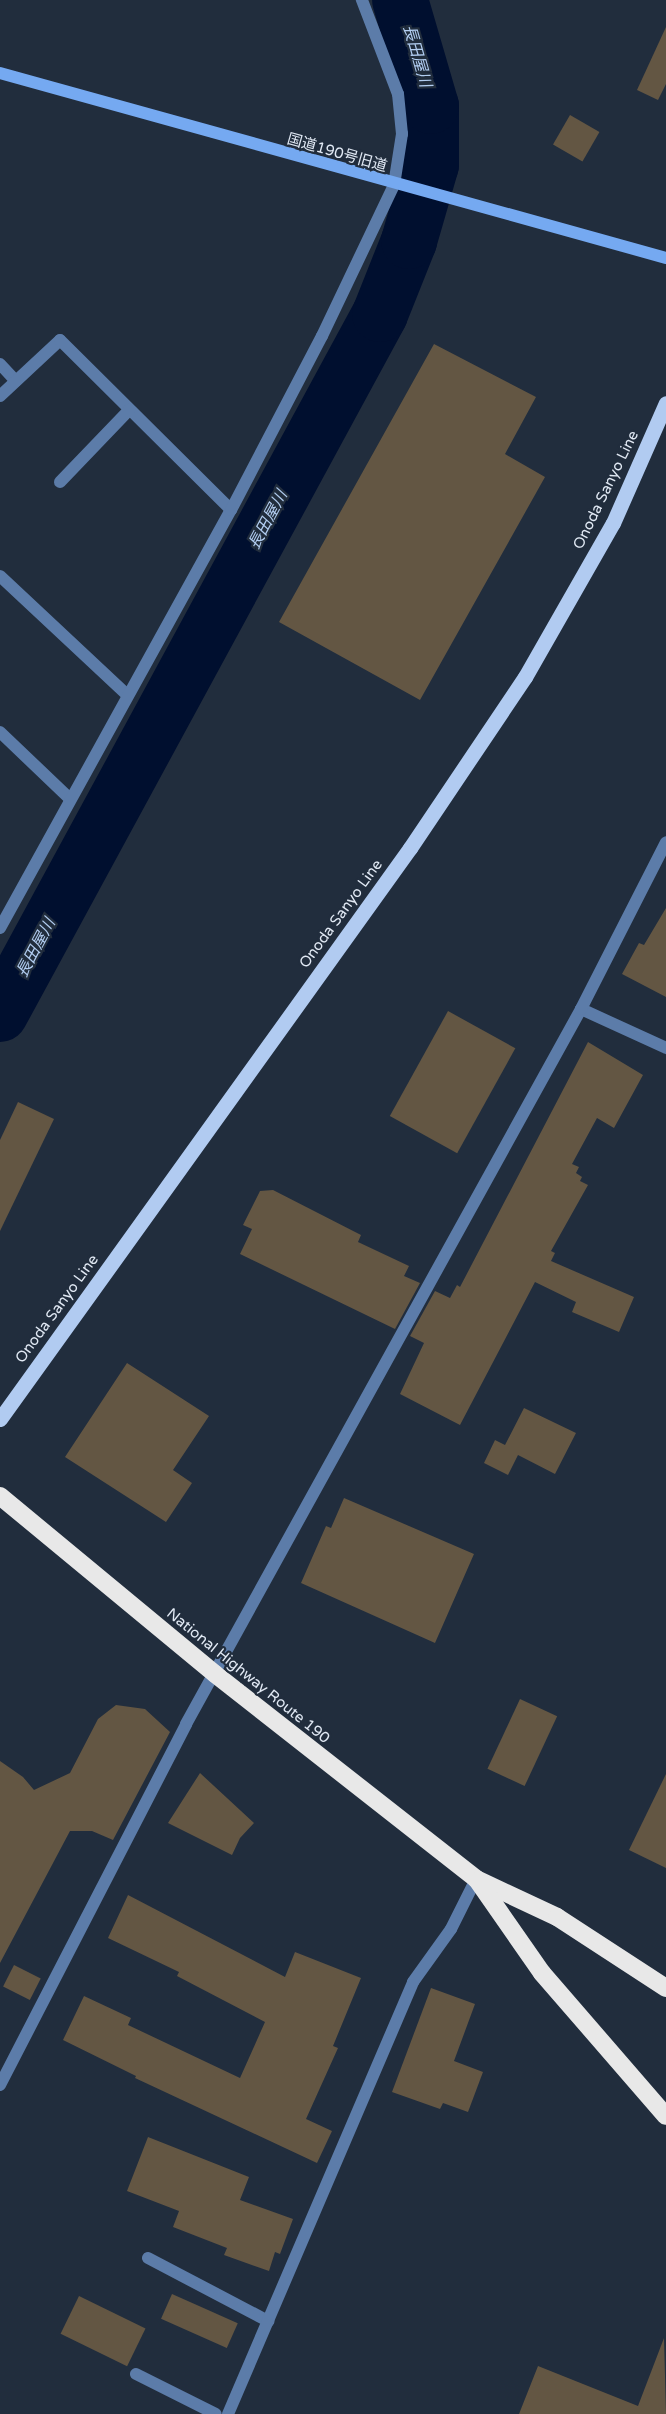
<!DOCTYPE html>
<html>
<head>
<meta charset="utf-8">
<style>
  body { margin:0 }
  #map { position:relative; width:666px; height:2414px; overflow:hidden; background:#212d3d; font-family:"Varela Round","Noto Sans JP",sans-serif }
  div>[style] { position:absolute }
  .river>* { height:56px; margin:-28px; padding:0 28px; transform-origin:28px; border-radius:28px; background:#000f2f }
  .building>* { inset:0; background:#635643; transform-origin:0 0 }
  .street>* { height:12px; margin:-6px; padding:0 6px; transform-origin:6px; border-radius:6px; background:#5c7ca9 }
  .secondary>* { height:12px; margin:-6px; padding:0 6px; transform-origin:6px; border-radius:6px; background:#75a9f1 }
  .primary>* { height:15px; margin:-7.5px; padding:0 7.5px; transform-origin:7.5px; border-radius:7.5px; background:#b1cbf1 }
  .highway>* { height:18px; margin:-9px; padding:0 9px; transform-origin:9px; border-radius:9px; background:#e8e8e8 }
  span { translate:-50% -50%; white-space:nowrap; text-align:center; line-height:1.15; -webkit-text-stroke:4.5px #212d3d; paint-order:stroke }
  .street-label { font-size:15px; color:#e1e9f4 }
  .water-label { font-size:16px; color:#b2cdf1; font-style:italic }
</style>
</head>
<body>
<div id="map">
  <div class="river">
    <i style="left:0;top:1014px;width:796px;rotate:-61.5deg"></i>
    <i style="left:380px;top:314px;width:79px;rotate:-68.3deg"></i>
    <i style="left:409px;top:241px;width:79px;rotate:-73.9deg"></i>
    <i style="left:431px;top:165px;width:59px;rotate:-90deg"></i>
    <i style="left:431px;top:106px;width:110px;rotate:-106.3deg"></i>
  </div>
  <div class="building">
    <i style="clip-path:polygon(666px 27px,666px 84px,658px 100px,637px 90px)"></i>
    <i style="left:570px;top:115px;width:34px;height:34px;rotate:30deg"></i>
    <i style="clip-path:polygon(434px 344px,536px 397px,505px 454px,545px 477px,420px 700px,279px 622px)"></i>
    <i style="clip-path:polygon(666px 908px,666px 997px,622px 974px,639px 943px,644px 945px)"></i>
    <i style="left:448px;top:1011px;width:77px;height:120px;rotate:29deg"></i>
    <i style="clip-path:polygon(588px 1042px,643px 1075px,614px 1128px,597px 1118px,572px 1164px,579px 1167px,576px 1173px,582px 1177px,580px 1181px,588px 1185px,551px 1251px,555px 1253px,551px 1261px,634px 1297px,619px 1332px,572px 1312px,576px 1302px,535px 1282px,460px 1425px,400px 1394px,424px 1343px,410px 1336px,435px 1291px,450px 1298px,457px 1285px,460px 1287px)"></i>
    <i style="clip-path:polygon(18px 1102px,54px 1119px,0 1231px,0 1140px)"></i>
    <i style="clip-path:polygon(273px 1190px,361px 1235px,358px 1242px,409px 1266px,404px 1276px,420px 1283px,395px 1329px,240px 1254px,252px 1229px,243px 1225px,260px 1191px)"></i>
    <i style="clip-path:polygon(127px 1363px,209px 1416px,173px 1470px,192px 1483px,166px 1522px,65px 1457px)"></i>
    <i style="clip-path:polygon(524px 1408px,576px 1433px,555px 1474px,518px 1455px,508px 1475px,484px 1463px,495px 1440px,505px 1445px)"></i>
    <i style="clip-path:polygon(344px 1498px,474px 1554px,435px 1643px,301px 1583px,326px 1526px,331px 1528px)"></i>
    <i style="left:520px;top:1699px;width:41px;height:77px;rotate:25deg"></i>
    <i style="clip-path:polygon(116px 1705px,145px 1709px,170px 1732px,113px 1840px,92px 1831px,70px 1831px,0 1963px,0 1761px,23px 1777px,34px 1790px,70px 1773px,98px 1719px)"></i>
    <i style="clip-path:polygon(200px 1773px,254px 1823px,240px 1838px,232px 1855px,168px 1823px)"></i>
    <i style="clip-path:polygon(666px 1774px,666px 1868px,629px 1850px)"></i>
    <i style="clip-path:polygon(128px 1895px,285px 1977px,295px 1952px,361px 1978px,333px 2046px,338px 2048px,306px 2119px,332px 2131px,317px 2163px,135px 2078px,136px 2076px,63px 2040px,84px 1996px,131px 2018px,128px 2025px,240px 2078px,265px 2022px,177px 1976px,179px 1972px,108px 1938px)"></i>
    <i style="left:14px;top:1965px;width:30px;height:24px;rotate:27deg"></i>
    <i style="clip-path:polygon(431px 1988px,475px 2004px,454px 2061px,483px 2072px,468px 2112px,443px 2103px,440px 2109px,392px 2092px)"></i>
    <i style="clip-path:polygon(148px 2137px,249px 2177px,240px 2200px,293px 2219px,280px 2254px,275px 2252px,269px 2271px,224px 2255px,227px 2248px,173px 2227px,179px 2211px,127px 2191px)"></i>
    <i style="left:172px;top:2294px;width:72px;height:27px;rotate:24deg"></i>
    <i style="left:79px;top:2296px;width:74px;height:42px;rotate:26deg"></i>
    <i style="clip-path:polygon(664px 2338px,666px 2414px,519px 2414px,538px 2366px,638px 2406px)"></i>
  </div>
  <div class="street">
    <i style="left:0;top:364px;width:23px;rotate:47deg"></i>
    <i style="left:0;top:396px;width:82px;rotate:-43deg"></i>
    <i style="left:60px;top:340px;width:241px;rotate:44.8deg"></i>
    <i style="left:60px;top:482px;width:100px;rotate:-46.2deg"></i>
    <i style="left:0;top:576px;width:173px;rotate:43.1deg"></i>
    <i style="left:0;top:732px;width:95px;rotate:43.7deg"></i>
    <i style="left:0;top:928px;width:478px;rotate:-61.1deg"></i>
    <i style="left:231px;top:510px;width:196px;rotate:-62.4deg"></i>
    <i style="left:322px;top:336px;width:167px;rotate:-64.5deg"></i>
    <i style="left:394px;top:185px;width:52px;rotate:-81.1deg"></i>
    <i style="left:402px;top:134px;width:40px;rotate:-95.7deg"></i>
    <i style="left:398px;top:94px;width:101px;rotate:-111deg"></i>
    <i style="left:581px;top:1009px;width:94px;rotate:24.6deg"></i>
    <i style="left:0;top:2085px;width:406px;rotate:-62.7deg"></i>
    <i style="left:186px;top:1724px;width:817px;rotate:-61.08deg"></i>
    <i style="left:581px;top:1009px;width:187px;rotate:-63deg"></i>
    <i style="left:148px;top:2258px;width:136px;rotate:27.7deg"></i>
    <i style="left:136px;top:2374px;width:89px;rotate:26.6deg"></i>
    <i style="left:228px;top:2414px;width:470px;rotate:-66.8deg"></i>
    <i style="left:413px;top:1982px;width:65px;rotate:-54.4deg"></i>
    <i style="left:451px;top:1929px;width:56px;rotate:-63.4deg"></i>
  </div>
  <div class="secondary">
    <i style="left:0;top:73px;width:691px;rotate:15.52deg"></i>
  </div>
  <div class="primary">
    <i style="left:0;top:1419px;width:703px;rotate:-54.32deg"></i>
    <i style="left:410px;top:848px;width:206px;rotate:-56.1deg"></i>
    <i style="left:525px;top:677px;width:177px;rotate:-60.3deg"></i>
    <i style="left:613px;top:523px;width:131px;rotate:-66.2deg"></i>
  </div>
  <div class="highway">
    <i style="left:0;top:1496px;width:279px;rotate:39.6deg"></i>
    <i style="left:215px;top:1674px;width:332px;rotate:38.1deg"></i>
    <i style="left:476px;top:1879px;width:89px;rotate:25.1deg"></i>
    <i style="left:557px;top:1917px;width:130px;rotate:33.1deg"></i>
    <i style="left:478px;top:1881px;width:112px;rotate:55.2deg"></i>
    <i style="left:542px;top:1973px;width:189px;rotate:49.1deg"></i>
  </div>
  <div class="street-label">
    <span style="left:337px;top:153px;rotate:16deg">国道190号旧道</span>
    <span style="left:606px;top:490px;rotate:-64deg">Onoda Sanyo Line</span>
    <span style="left:341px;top:914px;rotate:-54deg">Onoda Sanyo Line</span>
    <span style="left:57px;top:1309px;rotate:-54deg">Onoda Sanyo Line</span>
    <span style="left:248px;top:1676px;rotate:39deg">National Highway Route 190</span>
  </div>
  <div class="water-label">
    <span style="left:417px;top:56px;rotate:74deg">長田屋川</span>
    <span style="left:268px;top:520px;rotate:-62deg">長田屋川</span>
    <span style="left:36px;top:948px;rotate:-62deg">長田屋川</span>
  </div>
</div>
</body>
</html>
